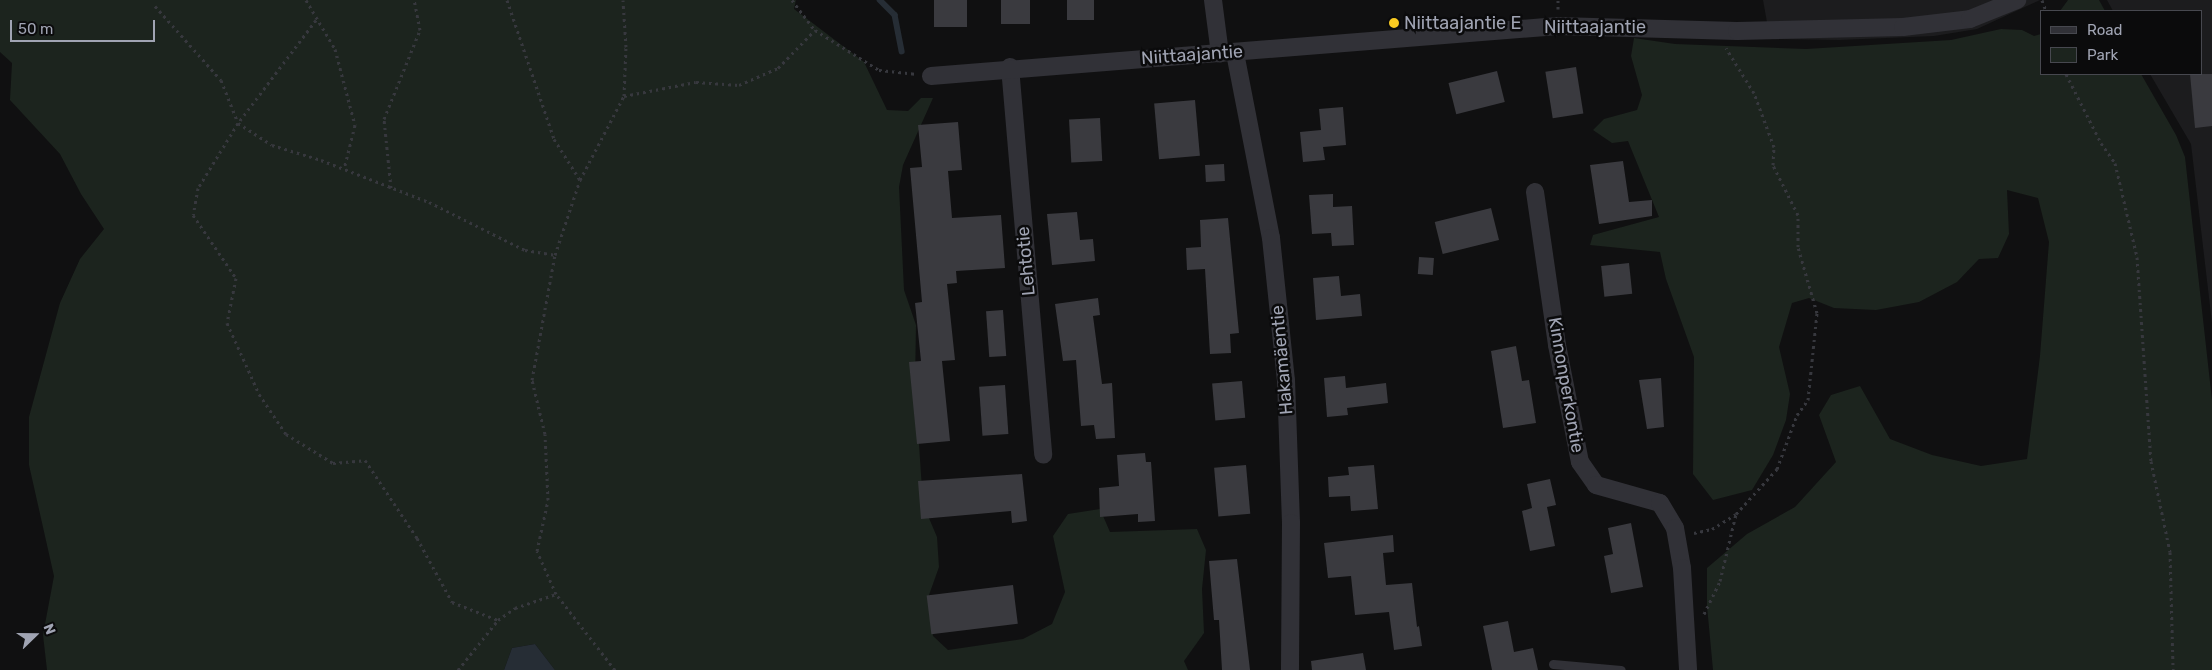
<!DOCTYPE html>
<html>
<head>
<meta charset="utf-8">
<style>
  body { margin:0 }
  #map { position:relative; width:2212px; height:670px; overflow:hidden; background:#101011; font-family:Rubik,sans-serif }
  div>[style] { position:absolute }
  .built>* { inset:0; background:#1c1c1e }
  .green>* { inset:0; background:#1c241e }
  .water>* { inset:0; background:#262d35 }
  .stream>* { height:5.5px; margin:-2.75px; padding:0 2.75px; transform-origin:2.75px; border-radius:2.75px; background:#262d35 }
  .building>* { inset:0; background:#3a3a3f; transform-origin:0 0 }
  .path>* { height:3px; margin-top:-1.5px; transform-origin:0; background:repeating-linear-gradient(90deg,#37383e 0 2.5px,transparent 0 6.5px) }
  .lane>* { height:9px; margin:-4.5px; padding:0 4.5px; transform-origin:4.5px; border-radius:4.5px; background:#313137 }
  .street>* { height:18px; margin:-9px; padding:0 9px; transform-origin:9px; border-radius:9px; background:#313137 }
  .dots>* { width:14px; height:14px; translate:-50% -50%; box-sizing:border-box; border:2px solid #0b0b0c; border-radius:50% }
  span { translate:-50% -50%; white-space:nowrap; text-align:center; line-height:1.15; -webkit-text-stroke:5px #0b0b0c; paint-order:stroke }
  .poi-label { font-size:18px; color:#a0a4b3 }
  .left { translate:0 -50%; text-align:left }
  .street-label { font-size:18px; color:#a0a4b3 }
  .legend { position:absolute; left:2040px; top:10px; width:162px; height:65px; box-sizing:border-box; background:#0b0b0c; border:1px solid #47484f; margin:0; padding:6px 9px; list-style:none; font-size:15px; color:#a0a4b3 }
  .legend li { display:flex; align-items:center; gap:10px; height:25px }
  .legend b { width:25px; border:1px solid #47484f }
  .north { position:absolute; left:10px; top:610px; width:50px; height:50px; -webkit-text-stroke:4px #0b0b0c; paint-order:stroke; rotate:68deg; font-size:14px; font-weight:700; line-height:20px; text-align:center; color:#a0a4b3 }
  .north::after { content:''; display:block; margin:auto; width:18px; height:22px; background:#a0a4b3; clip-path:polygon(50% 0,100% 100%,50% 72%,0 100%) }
  .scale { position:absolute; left:10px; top:20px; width:145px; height:22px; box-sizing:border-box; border:2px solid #a0a4b3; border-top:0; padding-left:6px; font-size:15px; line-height:18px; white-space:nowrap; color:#a0a4b3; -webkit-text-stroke:4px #0b0b0c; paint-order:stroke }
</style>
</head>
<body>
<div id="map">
  <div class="built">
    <i style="clip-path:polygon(1763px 0,2040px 0,1977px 29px,1934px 36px,1839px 40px,1770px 39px)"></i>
    <i style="clip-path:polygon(2107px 0,2212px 0,2212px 323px,2191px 144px,2150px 74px,2201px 74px,2201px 11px,2113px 11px)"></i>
  </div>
  <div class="green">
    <i style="clip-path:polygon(0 0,796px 0,794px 9px,864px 62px,887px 110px,908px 111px,921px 98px,933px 98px,903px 165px,899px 187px,904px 290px,916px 325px,915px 384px,923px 504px,937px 537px,939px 567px,929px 595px,933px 636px,948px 650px,1023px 639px,1052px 624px,1065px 592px,1053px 536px,1068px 514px,1100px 509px,1110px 532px,1197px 529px,1206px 550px,1202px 589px,1204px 633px,1184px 661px,1188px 670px,555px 670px,535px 644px,512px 648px,504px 670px,47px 670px,43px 635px,54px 576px,29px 465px,29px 417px,60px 303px,80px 259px,104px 229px,81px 194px,60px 154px,10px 100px,12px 63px,0 52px)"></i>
    <i style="clip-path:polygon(2068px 0,2099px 0,2105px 11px,2060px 11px)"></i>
    <i style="clip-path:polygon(2001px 29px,2022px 30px,2034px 36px,2041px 34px,2041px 74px,2141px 74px,2176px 135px,2185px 157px,2212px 400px,2212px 670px,1713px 670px,1707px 606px,1707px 568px,1747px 534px,1795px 507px,1836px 462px,1819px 415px,1831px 395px,1860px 386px,1890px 439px,1932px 455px,1981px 466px,2027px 459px,2040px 356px,2049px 242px,2038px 198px,2007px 190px,2009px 234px,1998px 258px,1979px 259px,1957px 282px,1919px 302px,1876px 310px,1834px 308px,1809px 298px,1792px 303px,1779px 347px,1790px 394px,1786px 420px,1773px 455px,1752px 490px,1713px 500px,1693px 474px,1694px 357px,1666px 279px,1660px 252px,1590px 245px,1593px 235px,1659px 217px,1628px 141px,1612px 143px,1593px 130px,1604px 119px,1637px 110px,1642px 95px,1631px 56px,1634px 38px,1675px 44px,1806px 49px,1951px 40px)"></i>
  </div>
  <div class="water">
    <i style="clip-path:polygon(535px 644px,555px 670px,504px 670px,512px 648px)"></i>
  </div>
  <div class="stream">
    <i style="left:880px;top:0;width:21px;rotate:45deg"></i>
    <i style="left:895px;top:15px;width:37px;rotate:79deg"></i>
  </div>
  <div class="building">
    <i style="left:934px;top:0;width:33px;height:27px"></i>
    <i style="left:1001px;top:0;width:29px;height:24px"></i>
    <i style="left:1067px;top:0;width:27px;height:20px"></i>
    <i style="left:1576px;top:67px;width:47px;height:31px;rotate:81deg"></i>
    <i style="left:1497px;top:71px;width:32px;height:50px;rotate:76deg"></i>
    <i style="clip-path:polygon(2190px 74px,2212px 74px,2212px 126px,2195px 128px)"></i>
    <i style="left:1195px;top:100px;width:56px;height:41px;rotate:85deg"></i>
    <i style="clip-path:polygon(1343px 107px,1346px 145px,1323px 147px,1325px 160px,1303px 162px,1300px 132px,1321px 130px,1319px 109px)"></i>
    <i style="left:1100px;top:118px;width:43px;height:31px;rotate:87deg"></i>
    <i style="clip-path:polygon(958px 122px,962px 170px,948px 171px,952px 218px,1001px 215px,1005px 268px,956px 271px,957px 283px,947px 284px,955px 360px,942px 361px,950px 441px,917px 444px,909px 362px,921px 361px,915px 303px,922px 302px,910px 168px,922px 167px,918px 125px)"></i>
    <i style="clip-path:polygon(1623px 161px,1629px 202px,1652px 200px,1652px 216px,1599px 224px,1590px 165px)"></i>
    <i style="left:1224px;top:164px;width:17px;height:19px;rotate:87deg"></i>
    <i style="clip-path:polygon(1333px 194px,1333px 207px,1352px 206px,1354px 245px,1332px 246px,1331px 233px,1312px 234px,1309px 195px)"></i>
    <i style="left:1491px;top:208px;width:33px;height:58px;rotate:76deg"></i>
    <i style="clip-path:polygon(1077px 212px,1080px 240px,1093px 239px,1095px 261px,1052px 265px,1047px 214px)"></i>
    <i style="clip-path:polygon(1228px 218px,1239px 333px,1230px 334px,1231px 353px,1210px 354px,1205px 269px,1187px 270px,1186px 248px,1201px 247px,1200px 220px)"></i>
    <i style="left:1419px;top:257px;width:15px;height:17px;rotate:4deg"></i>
    <i style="left:1629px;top:263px;width:31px;height:28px;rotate:84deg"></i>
    <i style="clip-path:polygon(1339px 276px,1341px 296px,1360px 294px,1362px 316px,1316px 320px,1313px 278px)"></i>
    <i style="clip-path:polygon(1098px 298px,1100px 315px,1093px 316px,1102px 384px,1112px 383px,1115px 438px,1096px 439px,1094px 425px,1081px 426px,1076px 360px,1063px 361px,1055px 304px)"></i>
    <i style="left:1003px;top:310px;width:46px;height:17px;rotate:86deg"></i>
    <i style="clip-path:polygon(1516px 346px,1522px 381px,1529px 380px,1536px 423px,1503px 428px,1491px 351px)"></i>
    <i style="clip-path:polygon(1345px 376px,1346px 388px,1386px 383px,1388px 403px,1347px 408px,1348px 415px,1327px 417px,1324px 378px)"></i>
    <i style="clip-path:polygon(1661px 378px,1664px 427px,1647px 429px,1639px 380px)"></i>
    <i style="left:1242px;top:381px;width:37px;height:30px;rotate:85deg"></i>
    <i style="left:1005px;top:385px;width:49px;height:26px;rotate:86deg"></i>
    <i style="clip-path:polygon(1145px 453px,1146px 462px,1151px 462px,1155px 521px,1138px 522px,1138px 514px,1100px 517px,1099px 488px,1119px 486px,1117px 455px)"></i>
    <i style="left:1246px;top:465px;width:49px;height:32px;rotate:85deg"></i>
    <i style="clip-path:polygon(1374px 465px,1378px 509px,1351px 511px,1350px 496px,1329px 497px,1328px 477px,1349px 475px,1348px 467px)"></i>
    <i style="clip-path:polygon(1022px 474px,1027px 521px,1012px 523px,1011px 511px,921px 519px,918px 481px)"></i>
    <i style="clip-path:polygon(1550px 479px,1556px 505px,1547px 507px,1555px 546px,1530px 551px,1522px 511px,1532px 508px,1527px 484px)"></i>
    <i style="clip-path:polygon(1631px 523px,1643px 587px,1611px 593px,1604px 556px,1613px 554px,1608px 528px)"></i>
    <i style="clip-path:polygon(1393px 535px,1394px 552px,1383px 553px,1386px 585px,1412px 583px,1417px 627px,1419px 626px,1422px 646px,1394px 650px,1389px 612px,1355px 615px,1351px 576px,1328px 578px,1324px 543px)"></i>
    <i style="clip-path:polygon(1237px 559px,1250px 670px,1222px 670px,1219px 620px,1214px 620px,1209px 561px)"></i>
    <i style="left:1013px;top:585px;width:39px;height:87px;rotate:83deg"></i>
    <i style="clip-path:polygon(1508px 621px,1514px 652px,1533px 648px,1538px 670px,1492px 670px,1483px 626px)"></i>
    <i style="clip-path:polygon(1363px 653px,1366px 670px,1312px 670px,1311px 661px)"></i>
  </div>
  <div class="path">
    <i style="left:306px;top:0;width:57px;rotate:59.4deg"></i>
    <i style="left:335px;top:49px;width:79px;rotate:75.3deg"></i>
    <i style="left:355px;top:125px;width:45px;rotate:104deg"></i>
    <i style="left:507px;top:0;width:147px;rotate:71.3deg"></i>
    <i style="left:554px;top:139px;width:49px;rotate:57.6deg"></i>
    <i style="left:792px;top:0;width:38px;rotate:53deg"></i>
    <i style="left:815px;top:30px;width:75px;rotate:32deg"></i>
    <i style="left:879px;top:70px;width:36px;rotate:6deg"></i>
    <i style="left:2042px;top:0;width:12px;rotate:70deg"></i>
    <i style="left:155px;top:6px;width:99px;rotate:48.3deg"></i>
    <i style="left:221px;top:80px;width:46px;rotate:68.4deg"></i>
    <i style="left:238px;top:123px;width:40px;rotate:32.9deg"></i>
    <i style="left:272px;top:145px;width:51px;rotate:17deg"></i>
    <i style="left:321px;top:160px;width:116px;rotate:21.3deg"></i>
    <i style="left:429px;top:202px;width:107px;rotate:26.6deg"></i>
    <i style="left:525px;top:250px;width:30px;rotate:9deg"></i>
    <i style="left:1558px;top:9px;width:9px;rotate:-90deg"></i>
    <i style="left:316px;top:20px;width:129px;rotate:127.1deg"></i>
    <i style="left:238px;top:123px;width:76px;rotate:121.6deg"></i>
    <i style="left:198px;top:188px;width:27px;rotate:100deg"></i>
    <i style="left:193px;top:215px;width:76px;rotate:55.7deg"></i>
    <i style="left:236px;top:278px;width:46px;rotate:101.3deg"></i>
    <i style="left:227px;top:323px;width:78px;rotate:65.7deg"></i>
    <i style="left:259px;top:394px;width:48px;rotate:56deg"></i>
    <i style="left:286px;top:434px;width:55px;rotate:31.7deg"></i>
    <i style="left:333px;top:463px;width:32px;rotate:-5deg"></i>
    <i style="left:365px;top:460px;width:94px;rotate:56.3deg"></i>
    <i style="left:417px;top:538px;width:73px;rotate:61.3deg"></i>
    <i style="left:452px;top:602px;width:49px;rotate:21.4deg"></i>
    <i style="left:2066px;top:74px;width:77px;rotate:63.1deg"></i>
    <i style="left:2101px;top:143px;width:24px;rotate:55deg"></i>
    <i style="left:2115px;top:163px;width:97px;rotate:76.8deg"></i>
    <i style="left:2137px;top:257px;width:204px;rotate:86.1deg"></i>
    <i style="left:2151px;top:461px;width:93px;rotate:78.2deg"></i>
    <i style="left:2170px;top:552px;width:118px;rotate:88.5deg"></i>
    <i style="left:624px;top:96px;width:73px;rotate:-11deg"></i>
    <i style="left:696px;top:82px;width:43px;rotate:4deg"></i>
    <i style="left:739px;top:85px;width:43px;rotate:-23.6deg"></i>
    <i style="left:778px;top:68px;width:53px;rotate:-45.8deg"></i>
    <i style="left:391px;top:188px;width:69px;rotate:-95.8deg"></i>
    <i style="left:384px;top:119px;width:96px;rotate:-68deg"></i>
    <i style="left:420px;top:30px;width:31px;rotate:-101deg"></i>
    <i style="left:1694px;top:533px;width:18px;rotate:-13deg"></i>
    <i style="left:1712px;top:529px;width:28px;rotate:-32deg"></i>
    <i style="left:1736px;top:514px;width:61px;rotate:-47.7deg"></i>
    <i style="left:1777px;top:469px;width:58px;rotate:-69.7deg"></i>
    <i style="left:1797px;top:415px;width:19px;rotate:-54deg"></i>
    <i style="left:1808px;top:400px;width:87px;rotate:-84.1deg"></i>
    <i style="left:1817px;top:313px;width:69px;rotate:-106.1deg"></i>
    <i style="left:1798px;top:247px;width:32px;rotate:-90deg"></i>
    <i style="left:1798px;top:215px;width:56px;rotate:-116.6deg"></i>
    <i style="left:1773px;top:165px;width:18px;rotate:-87deg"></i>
    <i style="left:1774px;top:147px;width:58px;rotate:-110.3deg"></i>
    <i style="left:1754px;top:93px;width:53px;rotate:-121.9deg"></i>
    <i style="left:1704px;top:614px;width:37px;rotate:-64deg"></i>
    <i style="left:1720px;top:581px;width:69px;rotate:-76.6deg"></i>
    <i style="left:458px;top:670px;width:64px;rotate:-51.3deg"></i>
    <i style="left:498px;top:620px;width:21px;rotate:-35deg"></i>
    <i style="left:515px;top:608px;width:43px;rotate:-18.9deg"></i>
    <i style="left:615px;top:670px;width:96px;rotate:-127.8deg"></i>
    <i style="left:556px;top:594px;width:47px;rotate:-113.8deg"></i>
    <i style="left:537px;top:551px;width:52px;rotate:-77.8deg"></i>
    <i style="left:548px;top:500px;width:66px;rotate:-92.6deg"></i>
    <i style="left:545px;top:434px;width:56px;rotate:-103.5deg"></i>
    <i style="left:532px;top:380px;width:127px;rotate:-79.6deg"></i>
    <i style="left:555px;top:255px;width:79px;rotate:-71.6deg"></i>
    <i style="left:580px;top:180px;width:95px;rotate:-62.4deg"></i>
    <i style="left:624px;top:96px;width:49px;rotate:-87.7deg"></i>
    <i style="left:626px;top:47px;width:47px;rotate:-93.7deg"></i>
  </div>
  <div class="lane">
    <i style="left:1553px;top:664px;width:68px;rotate:5deg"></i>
  </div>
  <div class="street">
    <i style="left:1213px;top:0;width:54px;rotate:82.6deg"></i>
    <i style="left:1235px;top:53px;width:188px;rotate:79deg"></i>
    <i style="left:1271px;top:238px;width:143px;rotate:84deg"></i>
    <i style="left:1286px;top:380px;width:143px;rotate:88deg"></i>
    <i style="left:1291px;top:523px;width:147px;rotate:90.4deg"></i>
    <i style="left:1010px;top:67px;width:389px;rotate:85.1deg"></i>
    <i style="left:931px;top:76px;width:629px;rotate:-4.56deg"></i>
    <i style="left:1558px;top:26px;width:179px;rotate:1.6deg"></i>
    <i style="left:1737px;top:31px;width:166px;rotate:-1.4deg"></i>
    <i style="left:1903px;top:27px;width:67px;rotate:-6.8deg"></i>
    <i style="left:1970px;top:19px;width:51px;rotate:-22deg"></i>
    <i style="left:1535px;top:192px;width:155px;rotate:81.8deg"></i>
    <i style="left:1557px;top:345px;width:119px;rotate:78.9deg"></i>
    <i style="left:1580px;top:462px;width:28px;rotate:55deg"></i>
    <i style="left:1596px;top:485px;width:66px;rotate:15.7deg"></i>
    <i style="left:1660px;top:503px;width:29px;rotate:59deg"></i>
    <i style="left:1675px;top:528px;width:41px;rotate:80.1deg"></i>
    <i style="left:1682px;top:568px;width:102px;rotate:86.6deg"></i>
  </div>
  <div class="dots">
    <i style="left:1394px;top:23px;background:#f9ca21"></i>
  </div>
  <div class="poi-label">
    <span class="left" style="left:1404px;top:23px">Niittaajantie E</span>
  </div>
  <div class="street-label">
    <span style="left:1595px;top:27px">Niittaajantie</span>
    <span style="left:1192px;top:55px;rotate:-4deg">Niittaajantie</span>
    <span style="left:1026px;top:261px;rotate:-95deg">Lehtotie</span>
    <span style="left:1282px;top:360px;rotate:-95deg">Hakamäentie</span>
    <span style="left:1566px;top:385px;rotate:80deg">Kinnonperkontie</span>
  </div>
  <ul class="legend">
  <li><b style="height:6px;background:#313137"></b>Road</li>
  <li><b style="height:14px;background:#1c241e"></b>Park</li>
  </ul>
  <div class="north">N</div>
  <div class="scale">50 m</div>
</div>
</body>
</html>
